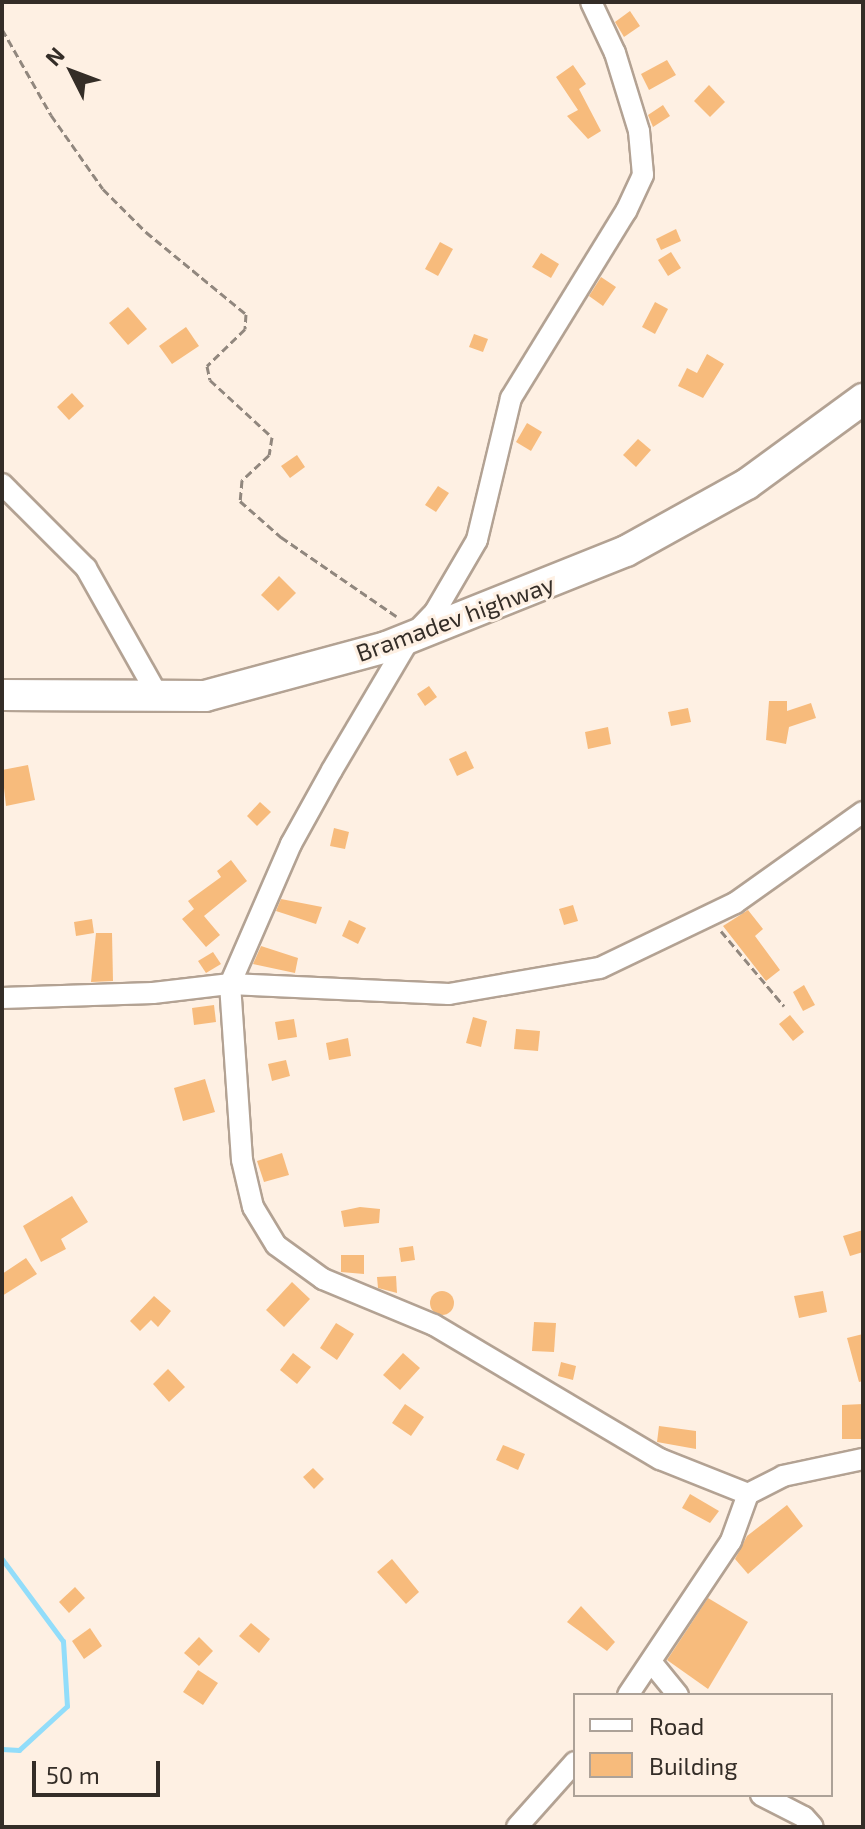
<!DOCTYPE html>
<style>
body{margin:0}
#map{position:relative;width:865px;height:1829px;overflow:hidden;background:#fef0e3;font-family:"Exo 2",sans-serif}
div>[style]{position:absolute}
[style*='--x']{left:calc(var(--x)*1px);top:calc(var(--y)*1px);width:calc(var(--w)*1px);rotate:calc(var(--a)*1deg)}
.stream>*{height:5px;margin:-2.5px;padding:0 2.5px;transform-origin:2.5px;border-radius:2.5px;background:#92ddfa}
.building>*{inset:0;background:#f7bb7c}
.round{border-radius:50%}
.path>*{height:3px;margin-top:-1.5px;transform-origin:0;background:repeating-linear-gradient(90deg,#91877e 0 8px,transparent 0 12px)}
.roads{filter:drop-shadow(2px 0 #b3a293) drop-shadow(-2px 0 #b3a293) drop-shadow(0 2px #b3a293) drop-shadow(0 -2px #b3a293)}
.street>*{height:20px;margin:-10px;padding:0 10px;transform-origin:10px;border-radius:10px;background:#fff}
.secondary>*{height:30px;margin:-15px;padding:0 15px;transform-origin:15px;border-radius:15px;background:#fff}
span{translate:-50% -50%;white-space:nowrap;text-align:center;line-height:1.15;-webkit-text-stroke:6px #fef0e3;paint-order:stroke}
.street-label{font-size:24px;color:#342d27}
.frame{position:absolute;inset:0;border:4px solid #342d27;pointer-events:none}
.legend{position:absolute;left:573px;top:1693px;width:260px;height:104px;box-sizing:border-box;background:#fef0e3;border:2px solid #ada298;margin:0;padding:10px 14px;list-style:none;font-size:24px;color:#342d27}
.legend li{display:flex;align-items:center;gap:16px;height:40px}
.legend b{width:40px;border:2px solid #ada298}
.north{position:absolute;left:32px;top:32px;width:80px;height:80px;-webkit-text-stroke:6px #fef0e3;paint-order:stroke;rotate:312deg;font-size:22px;font-weight:700;line-height:32px;text-align:center;color:#342d27}
.north::after{content:'';display:block;margin:auto;width:28px;height:36px;background:#342d27;clip-path:polygon(50% 0,100% 100%,50% 72%,0 100%)}
.scale{position:absolute;left:32px;top:1761px;width:128px;height:36px;box-sizing:border-box;border:4px solid #342d27;border-top:0;padding-left:10px;font-size:24px;line-height:28px;white-space:nowrap;color:#342d27;-webkit-text-stroke:6px #fef0e3;paint-order:stroke}
</style>
<div id="map">
<div class="stream">
<div style="--x:2;--y:1559;--w:102;--a:53.4"></div>
<div style="--x:63;--y:1641;--w:65;--a:86.5"></div>
<div style="--x:67;--y:1706;--w:65;--a:137.5"></div>
<div style="--x:19;--y:1750;--w:17;--a:-177"></div>
</div>
<div class="building">
<div style="clip-path:polygon(630px 11px,640px 26px,624px 37px,615px 22px)"></div>
<div style="clip-path:polygon(667px 60px,676px 75px,649px 90px,641px 74px)"></div>
<div style="clip-path:polygon(573px 65px,586px 84px,579px 89px,601px 131px,588px 139px,567px 116px,578px 110px,556px 77px)"></div>
<div style="clip-path:polygon(709px 85px,725px 102px,710px 117px,694px 101px)"></div>
<div style="clip-path:polygon(663px 105px,670px 116px,653px 127px,648px 115px)"></div>
<div style="clip-path:polygon(676px 229px,681px 241px,661px 250px,656px 239px)"></div>
<div style="clip-path:polygon(440px 242px,453px 249px,438px 276px,425px 269px)"></div>
<div style="clip-path:polygon(671px 252px,681px 268px,668px 276px,658px 260px)"></div>
<div style="clip-path:polygon(541px 253px,559px 264px,551px 278px,532px 267px)"></div>
<div style="clip-path:polygon(601px 277px,616px 287px,603px 306px,589px 296px)"></div>
<div style="clip-path:polygon(655px 302px,668px 309px,655px 334px,642px 327px)"></div>
<div style="clip-path:polygon(128px 307px,147px 329px,128px 345px,109px 323px)"></div>
<div style="clip-path:polygon(186px 327px,199px 346px,172px 364px,159px 346px)"></div>
<div style="clip-path:polygon(474px 334px,488px 339px,483px 352px,469px 347px)"></div>
<div style="clip-path:polygon(707px 354px,724px 364px,703px 398px,678px 386px,687px 368px,697px 373px)"></div>
<div style="clip-path:polygon(72px 393px,84px 406px,69px 420px,57px 407px)"></div>
<div style="clip-path:polygon(527px 423px,542px 432px,531px 451px,516px 442px)"></div>
<div style="clip-path:polygon(638px 439px,651px 450px,636px 467px,623px 455px)"></div>
<div style="clip-path:polygon(297px 455px,305px 467px,290px 478px,281px 466px)"></div>
<div style="clip-path:polygon(438px 486px,449px 493px,436px 512px,425px 505px)"></div>
<div style="clip-path:polygon(279px 576px,296px 593px,278px 611px,261px 595px)"></div>
<div style="clip-path:polygon(429px 686px,437px 697px,425px 706px,417px 694px)"></div>
<div style="clip-path:polygon(769px 701px,787px 701px,787px 711px,811px 703px,816px 718px,789px 727px,786px 744px,766px 740px)"></div>
<div style="clip-path:polygon(688px 708px,691px 722px,671px 726px,668px 712px)"></div>
<div style="clip-path:polygon(608px 727px,611px 744px,588px 749px,585px 732px)"></div>
<div style="clip-path:polygon(466px 751px,474px 768px,457px 776px,449px 759px)"></div>
<div style="clip-path:polygon(28px 765px,35px 800px,6px 806px,2px 770px)"></div>
<div style="clip-path:polygon(260px 802px,271px 812px,257px 826px,247px 816px)"></div>
<div style="clip-path:polygon(334px 828px,349px 832px,345px 849px,330px 846px)"></div>
<div style="clip-path:polygon(231px 860px,247px 881px,204px 916px,220px 935px,206px 947px,182px 919px,194px 909px,188px 901px,221px 877px,217px 871px)"></div>
<div style="clip-path:polygon(281px 899px,322px 907px,316px 924px,276px 911px)"></div>
<div style="clip-path:polygon(573px 905px,578px 921px,564px 925px,559px 909px)"></div>
<div style="clip-path:polygon(748px 910px,763px 929px,755px 936px,780px 970px,766px 981px,723px 926px)"></div>
<div style="clip-path:polygon(92px 919px,94px 933px,76px 936px,74px 922px)"></div>
<div style="clip-path:polygon(349px 920px,366px 928px,358px 944px,342px 936px)"></div>
<div style="clip-path:polygon(96px 933px,112px 933px,113px 981px,91px 982px)"></div>
<div style="clip-path:polygon(261px 946px,298px 958px,295px 973px,253px 964px)"></div>
<div style="clip-path:polygon(213px 952px,221px 964px,206px 973px,198px 961px)"></div>
<div style="clip-path:polygon(804px 985px,815px 1005px,803px 1011px,793px 992px)"></div>
<div style="clip-path:polygon(214px 1005px,216px 1022px,194px 1025px,192px 1008px)"></div>
<div style="clip-path:polygon(790px 1015px,804px 1032px,793px 1041px,779px 1024px)"></div>
<div style="clip-path:polygon(473px 1017px,487px 1021px,481px 1047px,466px 1043px)"></div>
<div style="clip-path:polygon(294px 1019px,297px 1037px,278px 1040px,275px 1022px)"></div>
<div style="clip-path:polygon(516px 1029px,540px 1031px,538px 1051px,514px 1049px)"></div>
<div style="clip-path:polygon(348px 1038px,351px 1056px,329px 1060px,326px 1043px)"></div>
<div style="clip-path:polygon(286px 1060px,290px 1076px,272px 1081px,268px 1064px)"></div>
<div style="clip-path:polygon(205px 1079px,215px 1112px,183px 1121px,174px 1088px)"></div>
<div style="clip-path:polygon(282px 1153px,289px 1175px,264px 1182px,257px 1161px)"></div>
<div style="clip-path:polygon(72px 1196px,88px 1222px,61px 1239px,66px 1249px,41px 1262px,23px 1226px)"></div>
<div style="clip-path:polygon(360px 1207px,380px 1209px,379px 1223px,344px 1227px,341px 1211px)"></div>
<div style="clip-path:polygon(863px 1230px,863px 1252px,850px 1256px,843px 1236px)"></div>
<div style="clip-path:polygon(413px 1246px,415px 1260px,401px 1262px,399px 1248px)"></div>
<div style="clip-path:polygon(341px 1255px,364px 1255px,364px 1274px,341px 1272px)"></div>
<div style="clip-path:polygon(26px 1258px,37px 1274px,2px 1296px,2px 1274px)"></div>
<div style="clip-path:polygon(396px 1276px,397px 1293px,378px 1288px,377px 1277px)"></div>
<div style="clip-path:polygon(292px 1282px,310px 1299px,284px 1327px,266px 1310px)"></div>
<div style="clip-path:polygon(823px 1291px,827px 1312px,799px 1318px,794px 1296px)"></div>
<div class="round" style="left:430px;top:1291px;width:24px;height:24px"></div>
<div style="clip-path:polygon(154px 1296px,171px 1311px,158px 1327px,151px 1320px,140px 1331px,130px 1321px)"></div>
<div style="clip-path:polygon(534px 1322px,556px 1323px,554px 1352px,532px 1351px)"></div>
<div style="clip-path:polygon(336px 1323px,354px 1334px,337px 1360px,320px 1348px)"></div>
<div style="clip-path:polygon(863px 1334px,863px 1381px,859px 1382px,847px 1338px)"></div>
<div style="clip-path:polygon(293px 1353px,311px 1367px,297px 1384px,280px 1370px)"></div>
<div style="clip-path:polygon(403px 1353px,420px 1368px,400px 1390px,383px 1375px)"></div>
<div style="clip-path:polygon(561px 1362px,576px 1366px,573px 1380px,558px 1376px)"></div>
<div style="clip-path:polygon(168px 1369px,185px 1387px,169px 1402px,153px 1384px)"></div>
<div style="clip-path:polygon(405px 1404px,424px 1417px,411px 1436px,392px 1423px)"></div>
<div style="clip-path:polygon(863px 1404px,863px 1439px,842px 1439px,842px 1405px)"></div>
<div style="clip-path:polygon(659px 1426px,696px 1431px,696px 1449px,657px 1442px)"></div>
<div style="clip-path:polygon(503px 1445px,525px 1454px,518px 1470px,496px 1460px)"></div>
<div style="clip-path:polygon(313px 1468px,324px 1479px,314px 1489px,303px 1477px)"></div>
<div style="clip-path:polygon(690px 1494px,719px 1511px,710px 1523px,682px 1508px)"></div>
<div style="clip-path:polygon(787px 1505px,803px 1526px,748px 1574px,735px 1559px,747px 1536px)"></div>
<div style="clip-path:polygon(392px 1559px,419px 1592px,406px 1604px,377px 1572px)"></div>
<div style="clip-path:polygon(75px 1587px,85px 1598px,69px 1613px,59px 1602px)"></div>
<div style="clip-path:polygon(708px 1598px,748px 1622px,708px 1689px,667px 1660px)"></div>
<div style="clip-path:polygon(581px 1606px,615px 1642px,607px 1651px,567px 1622px)"></div>
<div style="clip-path:polygon(251px 1623px,270px 1639px,259px 1653px,239px 1636px)"></div>
<div style="clip-path:polygon(90px 1628px,102px 1646px,84px 1659px,72px 1641px)"></div>
<div style="clip-path:polygon(199px 1637px,213px 1651px,199px 1666px,184px 1653px)"></div>
<div style="clip-path:polygon(198px 1670px,218px 1683px,203px 1705px,183px 1692px)"></div>
</div>
<div class="path">
<div style="--x:2;--y:29;--w:99;--a:60.3"></div>
<div style="--x:51;--y:115;--w:90;--a:54.9"></div>
<div style="--x:103;--y:189;--w:61;--a:45"></div>
<div style="--x:146;--y:232;--w:129;--a:39.4"></div>
<div style="--x:246;--y:314;--w:15;--a:94"></div>
<div style="--x:245;--y:329;--w:53;--a:135.8"></div>
<div style="--x:207;--y:366;--w:14;--a:78"></div>
<div style="--x:210;--y:380;--w:84;--a:42.6"></div>
<div style="--x:272;--y:437;--w:18;--a:99"></div>
<div style="--x:269;--y:455;--w:37;--a:137"></div>
<div style="--x:242;--y:480;--w:21;--a:95"></div>
<div style="--x:240;--y:501;--w:55;--a:41.3"></div>
<div style="--x:281;--y:537;--w:140;--a:34.5"></div>
<div style="--x:721;--y:931;--w:98;--a:50"></div>
</div>
<div class="roads">
<div class="street">
<div style="--x:591;--y:2;--w:56;--a:64.8"></div>
<div style="--x:615;--y:53;--w:82;--a:72.9"></div>
<div style="--x:639;--y:131;--w:44;--a:84.8"></div>
<div style="--x:643;--y:175;--w:40;--a:115"></div>
<div style="--x:626;--y:211;--w:220;--a:121.6"></div>
<div style="--x:511;--y:398;--w:146;--a:103.5"></div>
<div style="--x:477;--y:540;--w:83;--a:120.3"></div>
<div style="--x:435;--y:612;--w:36;--a:134"></div>
<div style="--x:410;--y:638;--w:153;--a:120.6"></div>
<div style="--x:332;--y:770;--w:85;--a:119"></div>
<div style="--x:291;--y:844;--w:153;--a:113.5"></div>
<div style="--x:230;--y:984;--w:176;--a:86.1"></div>
<div style="--x:242;--y:1160;--w:48;--a:76.8"></div>
<div style="--x:253;--y:1207;--w:44;--a:58.8"></div>
<div style="--x:276;--y:1245;--w:58;--a:35.9"></div>
<div style="--x:323;--y:1279;--w:120;--a:22.5"></div>
<div style="--x:434;--y:1325;--w:263;--a:30.7"></div>
<div style="--x:660;--y:1459;--w:95;--a:21.7"></div>
<div style="--x:748;--y:1494;--w:50;--a:109.9"></div>
<div style="--x:731;--y:1541;--w:185;--a:123.8"></div>
<div style="--x:2;--y:484;--w:119;--a:45"></div>
<div style="--x:86;--y:568;--w:147;--a:60.6"></div>
<div style="--x:2;--y:998;--w:151;--a:-1.9"></div>
<div style="--x:153;--y:993;--w:78;--a:-6.7"></div>
<div style="--x:230;--y:984;--w:219;--a:2.6"></div>
<div style="--x:449;--y:994;--w:153;--a:-9.8"></div>
<div style="--x:600;--y:968;--w:150;--a:-25.7"></div>
<div style="--x:735;--y:903;--w:157;--a:-35.4"></div>
<div style="--x:748;--y:1494;--w:39;--a:-27"></div>
<div style="--x:783;--y:1476;--w:82;--a:-12"></div>
<div style="--x:652;--y:1663;--w:41;--a:50.9"></div>
<div style="--x:761;--y:1795;--w:48;--a:27.1"></div>
<div style="--x:804;--y:1817;--w:13;--a:48"></div>
<div style="--x:517;--y:1827;--w:87;--a:-48.3"></div>
</div>
<div class="secondary">
<div style="--x:2;--y:695;--w:203;--a:0.3"></div>
<div style="--x:205;--y:696;--w:188;--a:-15.1"></div>
<div style="--x:386;--y:647;--w:258;--a:-21.8"></div>
<div style="--x:626;--y:551;--w:138;--a:-29"></div>
<div style="--x:747;--y:484;--w:144;--a:-36.2"></div>
</div>
</div>
<div class="street-label">
<span style="left:455px;top:618px;rotate:-20deg">Bramadev highway</span>
</div>
<div class="frame"></div>
<ul class="legend">
<li><b style="height:10px;background:#fff"></b>Road</li>
<li><b style="height:22px;background:#f7bb7c"></b>Building</li>
</ul>
<div class="north">N</div>
<div class="scale">50 m</div>
</div>
